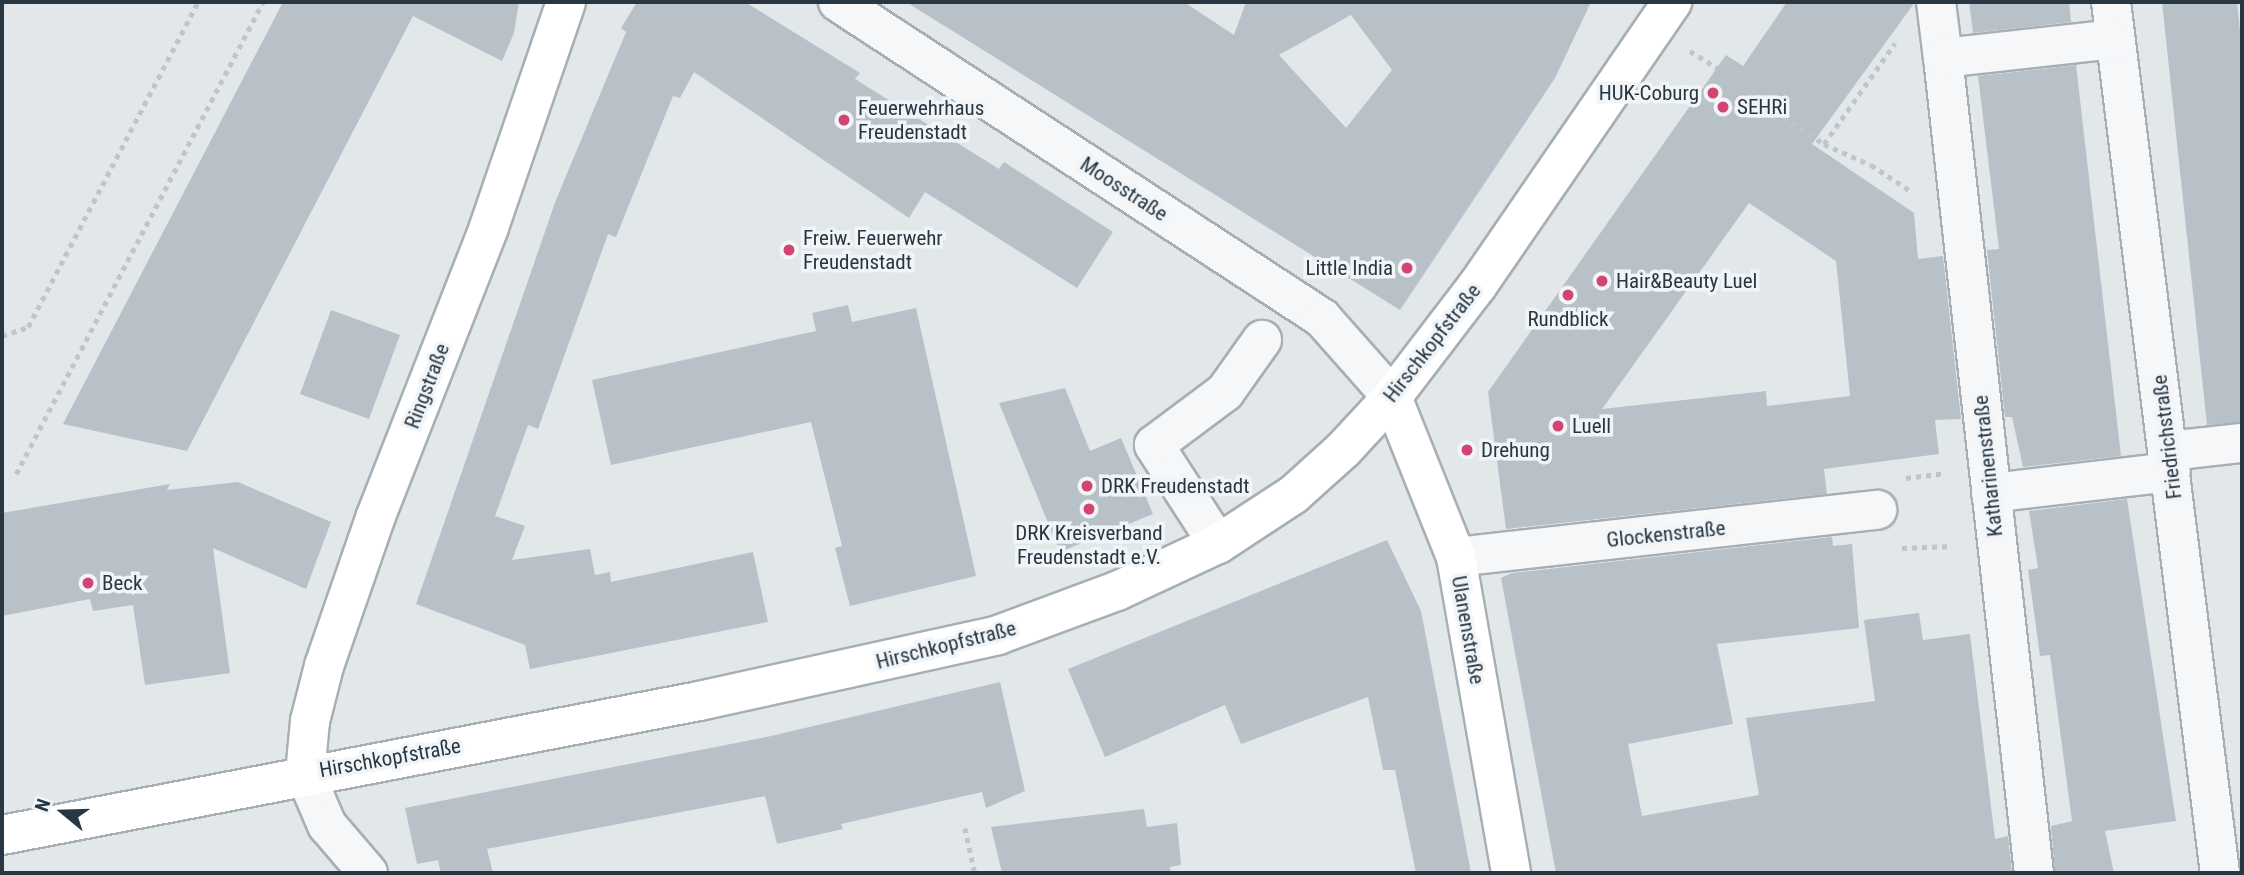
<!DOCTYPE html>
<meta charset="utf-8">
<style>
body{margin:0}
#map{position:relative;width:2244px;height:875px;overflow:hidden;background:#e2e7ea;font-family:"Roboto Condensed",sans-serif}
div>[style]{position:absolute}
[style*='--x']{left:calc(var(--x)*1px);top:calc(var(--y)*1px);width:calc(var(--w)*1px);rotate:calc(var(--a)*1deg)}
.building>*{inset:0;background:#b9c1c8}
.path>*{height:4.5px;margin-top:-2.25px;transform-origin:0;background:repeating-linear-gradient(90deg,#c0c5ca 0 5px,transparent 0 10px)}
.roads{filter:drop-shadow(2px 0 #a7afb5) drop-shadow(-2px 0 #a7afb5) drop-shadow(0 2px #a7afb5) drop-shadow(0 -2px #a7afb5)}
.minor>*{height:38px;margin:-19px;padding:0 19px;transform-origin:19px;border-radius:19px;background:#f5f7f9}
.major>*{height:38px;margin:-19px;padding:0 19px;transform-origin:19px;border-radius:19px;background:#fff}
.dots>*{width:19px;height:19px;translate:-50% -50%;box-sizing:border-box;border:4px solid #f1f5f8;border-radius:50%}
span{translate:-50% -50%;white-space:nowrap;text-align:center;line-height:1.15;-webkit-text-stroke:7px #f1f5f8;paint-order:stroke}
.poi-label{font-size:21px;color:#293743}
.right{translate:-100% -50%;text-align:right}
.left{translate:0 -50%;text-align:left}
.street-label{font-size:21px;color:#293743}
.frame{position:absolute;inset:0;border:4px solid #293743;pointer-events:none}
.north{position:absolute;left:28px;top:777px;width:70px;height:70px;-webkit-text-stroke:5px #f1f5f8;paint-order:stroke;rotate:289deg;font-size:19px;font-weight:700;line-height:28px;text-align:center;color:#293743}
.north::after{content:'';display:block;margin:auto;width:24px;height:32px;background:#293743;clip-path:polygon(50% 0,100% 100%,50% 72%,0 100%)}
</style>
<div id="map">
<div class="building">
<div style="clip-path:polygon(283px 2px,519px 2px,514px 33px,502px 61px,413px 16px,187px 451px,63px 424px)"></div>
<div style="clip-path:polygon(637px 2px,745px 2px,860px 73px,855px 79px,999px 169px,1004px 162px,1113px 232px,1077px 288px,925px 192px,909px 218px,694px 72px,680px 98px,673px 96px,616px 237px,608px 234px,538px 429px,528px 425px,495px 516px,525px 526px,512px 560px,590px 549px,595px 575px,610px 572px,611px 582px,753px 552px,768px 622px,530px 669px,525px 645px,416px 604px,556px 200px,626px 32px,621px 28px)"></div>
<div style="clip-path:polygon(evenodd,906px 2px,1184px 2px,1234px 35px,1246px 2px,1591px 2px,1555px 78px,1400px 310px,906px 2px,1351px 15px,1392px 70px,1346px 128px,1279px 55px,1351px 15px)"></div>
<div style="clip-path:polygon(evenodd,1787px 2px,1915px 2px,1812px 144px,1914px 213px,1918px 259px,1943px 256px,1961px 419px,1935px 420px,1939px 454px,1824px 469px,1827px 494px,1506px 529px,1488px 392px,1726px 55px,1743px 66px,1787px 2px,1749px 203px,1836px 261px,1850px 396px,1767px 406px,1766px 391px,1602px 409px,1749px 203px)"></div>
<div style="clip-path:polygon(1969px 2px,2069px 2px,2071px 22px,1973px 33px)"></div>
<div style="clip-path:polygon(2162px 2px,2237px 2px,2242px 50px,2242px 422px,2207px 425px)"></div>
<div style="clip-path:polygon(2076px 65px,2121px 456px,2023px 467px,2012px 417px,2005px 417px,1987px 250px,1999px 249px,1978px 76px)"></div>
<div style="clip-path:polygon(848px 305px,852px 322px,916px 308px,976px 576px,850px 606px,835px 548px,842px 546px,811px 422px,611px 465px,592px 380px,816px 331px,812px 313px)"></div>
<div style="clip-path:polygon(331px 310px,400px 335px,369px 419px,300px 394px)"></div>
<div style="clip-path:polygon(1065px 388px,1090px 451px,1121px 438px,1153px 514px,1060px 552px,999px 403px)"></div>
<div style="clip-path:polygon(238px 482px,331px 522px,306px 589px,213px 548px,230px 673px,145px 685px,133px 605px,93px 611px,90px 599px,2px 616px,2px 513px,170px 484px,167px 490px)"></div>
<div style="clip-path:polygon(2127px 499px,2176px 821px,2105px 831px,2114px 873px,2055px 873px,2051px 826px,2072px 821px,2050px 655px,2040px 656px,2034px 612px,2028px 570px,2038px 568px,2029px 511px)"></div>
<div style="clip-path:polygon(1832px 537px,1833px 546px,1852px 544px,1859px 628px,1717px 644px,1733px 724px,1628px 744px,1642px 816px,1759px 795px,1746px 718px,1875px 701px,1864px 620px,1919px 613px,1923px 640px,1970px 634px,1995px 839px,2008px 836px,2012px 873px,1556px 873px,1501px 578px,1512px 573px)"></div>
<div style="clip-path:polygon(1387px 540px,1421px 611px,1471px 873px,1416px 873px,1395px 770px,1383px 770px,1368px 697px,1241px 744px,1225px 705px,1105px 757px,1068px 669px)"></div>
<div style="clip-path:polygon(1000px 682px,1025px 791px,986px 808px,982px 792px,841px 824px,843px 829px,777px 844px,765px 796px,487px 849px,493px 873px,441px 873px,438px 860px,417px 864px,405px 808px,771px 736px)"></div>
<div style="clip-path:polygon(1144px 809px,1147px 827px,1177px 823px,1181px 865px,1170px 867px,1171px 873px,1002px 873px,991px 827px)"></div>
</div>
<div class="path">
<div style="--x:1690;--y:51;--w:32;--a:32"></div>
<div style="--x:1775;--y:112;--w:59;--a:33.1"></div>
<div style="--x:1824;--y:144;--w:123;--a:-54.9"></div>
<div style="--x:1824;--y:144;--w:51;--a:24.1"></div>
<div style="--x:1871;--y:165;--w:49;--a:33.4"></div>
<div style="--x:2;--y:336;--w:28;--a:-19"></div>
<div style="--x:28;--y:327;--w:367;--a:-62.4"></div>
<div style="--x:16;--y:474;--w:533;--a:-62.38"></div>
<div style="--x:1906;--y:478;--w:40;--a:-7.1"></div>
<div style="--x:1902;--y:548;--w:50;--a:-2.3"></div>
<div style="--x:965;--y:828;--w:46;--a:77.5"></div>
</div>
<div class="roads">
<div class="minor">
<div style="--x:838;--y:2;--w:578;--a:33.14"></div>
<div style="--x:1322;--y:318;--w:106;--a:48.5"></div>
<div style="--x:1936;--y:2;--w:56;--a:82.9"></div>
<div style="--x:2111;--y:2;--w:878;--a:82.87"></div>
<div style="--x:2169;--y:451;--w:73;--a:-6.3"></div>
<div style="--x:1991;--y:493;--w:181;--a:-6.7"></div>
<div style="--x:1218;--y:544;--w:118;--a:-122.9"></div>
<div style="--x:1154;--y:445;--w:89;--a:-36.7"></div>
<div style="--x:1225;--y:392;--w:64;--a:-54.6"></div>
<div style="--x:1456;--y:557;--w:424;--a:-6.4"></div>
<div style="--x:305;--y:774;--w:56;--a:66.7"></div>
<div style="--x:327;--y:825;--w:63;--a:49.5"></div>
<div style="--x:2034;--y:873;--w:820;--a:-96.37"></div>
<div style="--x:1943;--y:58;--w:173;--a:-6.3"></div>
</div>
<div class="major">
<div style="--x:1392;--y:397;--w:172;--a:68.2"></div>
<div style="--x:1456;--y:557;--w:321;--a:80.1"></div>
<div style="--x:305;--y:774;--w:53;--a:-84.6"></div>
<div style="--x:310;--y:721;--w:57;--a:-75.7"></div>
<div style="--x:324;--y:666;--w:159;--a:-70.9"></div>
<div style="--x:376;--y:516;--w:310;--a:-68.6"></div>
<div style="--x:489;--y:227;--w:238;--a:-71.1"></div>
<div style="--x:2;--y:835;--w:710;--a:-10.88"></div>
<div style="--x:699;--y:701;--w:306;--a:-12.4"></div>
<div style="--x:998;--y:635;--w:127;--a:-20.3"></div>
<div style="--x:1117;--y:591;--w:111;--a:-25"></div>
<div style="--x:1218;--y:544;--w:90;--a:-33.2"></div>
<div style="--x:1293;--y:495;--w:67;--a:-42"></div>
<div style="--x:1343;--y:450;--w:72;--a:-47.2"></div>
<div style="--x:1392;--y:397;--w:140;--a:-52.6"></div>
<div style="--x:1477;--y:286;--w:345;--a:-55.5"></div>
</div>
</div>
<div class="dots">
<div style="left:1713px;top:93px;background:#d24472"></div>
<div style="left:1723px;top:107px;background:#d24472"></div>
<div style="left:844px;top:120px;background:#d24472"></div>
<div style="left:789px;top:250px;background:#d24472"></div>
<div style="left:1407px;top:268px;background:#d24472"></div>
<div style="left:1602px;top:281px;background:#d24472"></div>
<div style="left:1568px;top:295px;background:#d24472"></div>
<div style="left:1558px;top:426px;background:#d24472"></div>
<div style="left:1467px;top:450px;background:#d24472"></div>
<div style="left:1087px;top:486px;background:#d24472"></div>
<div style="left:1089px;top:509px;background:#d24472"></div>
<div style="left:88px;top:583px;background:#d24472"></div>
</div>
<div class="poi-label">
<span class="right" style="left:1699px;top:93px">HUK-Coburg</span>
<span class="left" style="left:1737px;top:107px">SEHRi</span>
<span class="left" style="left:858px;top:120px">Feuerwehrhaus<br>Freudenstadt</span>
<span class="left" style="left:803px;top:250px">Freiw. Feuerwehr<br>Freudenstadt</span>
<span class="right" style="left:1393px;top:268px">Little India</span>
<span class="left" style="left:1616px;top:281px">Hair&amp;Beauty Luel</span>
<span style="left:1568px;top:319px">Rundblick</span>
<span class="left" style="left:1572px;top:426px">Luell</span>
<span class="left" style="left:1481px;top:450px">Drehung</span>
<span class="left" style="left:1101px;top:486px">DRK Freudenstadt</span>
<span style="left:1089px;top:545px">DRK Kreisverband<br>Freudenstadt e.V.</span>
<span class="left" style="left:102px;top:583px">Beck</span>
</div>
<div class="street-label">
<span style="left:1124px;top:189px;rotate:33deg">Moosstraße</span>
<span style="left:1432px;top:343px;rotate:-52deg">Hirschkopfstraße</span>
<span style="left:427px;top:386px;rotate:-69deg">Ringstraße</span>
<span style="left:2167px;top:437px;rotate:-97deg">Friedrichstraße</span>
<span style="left:1988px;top:466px;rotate:-96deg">Katharinenstraße</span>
<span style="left:1666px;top:534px;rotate:-6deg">Glockenstraße</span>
<span style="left:1468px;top:630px;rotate:80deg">Ulanenstraße</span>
<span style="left:946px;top:645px;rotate:-14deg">Hirschkopfstraße</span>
<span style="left:390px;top:758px;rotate:-10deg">Hirschkopfstraße</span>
</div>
<div class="frame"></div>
<div class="north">N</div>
</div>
